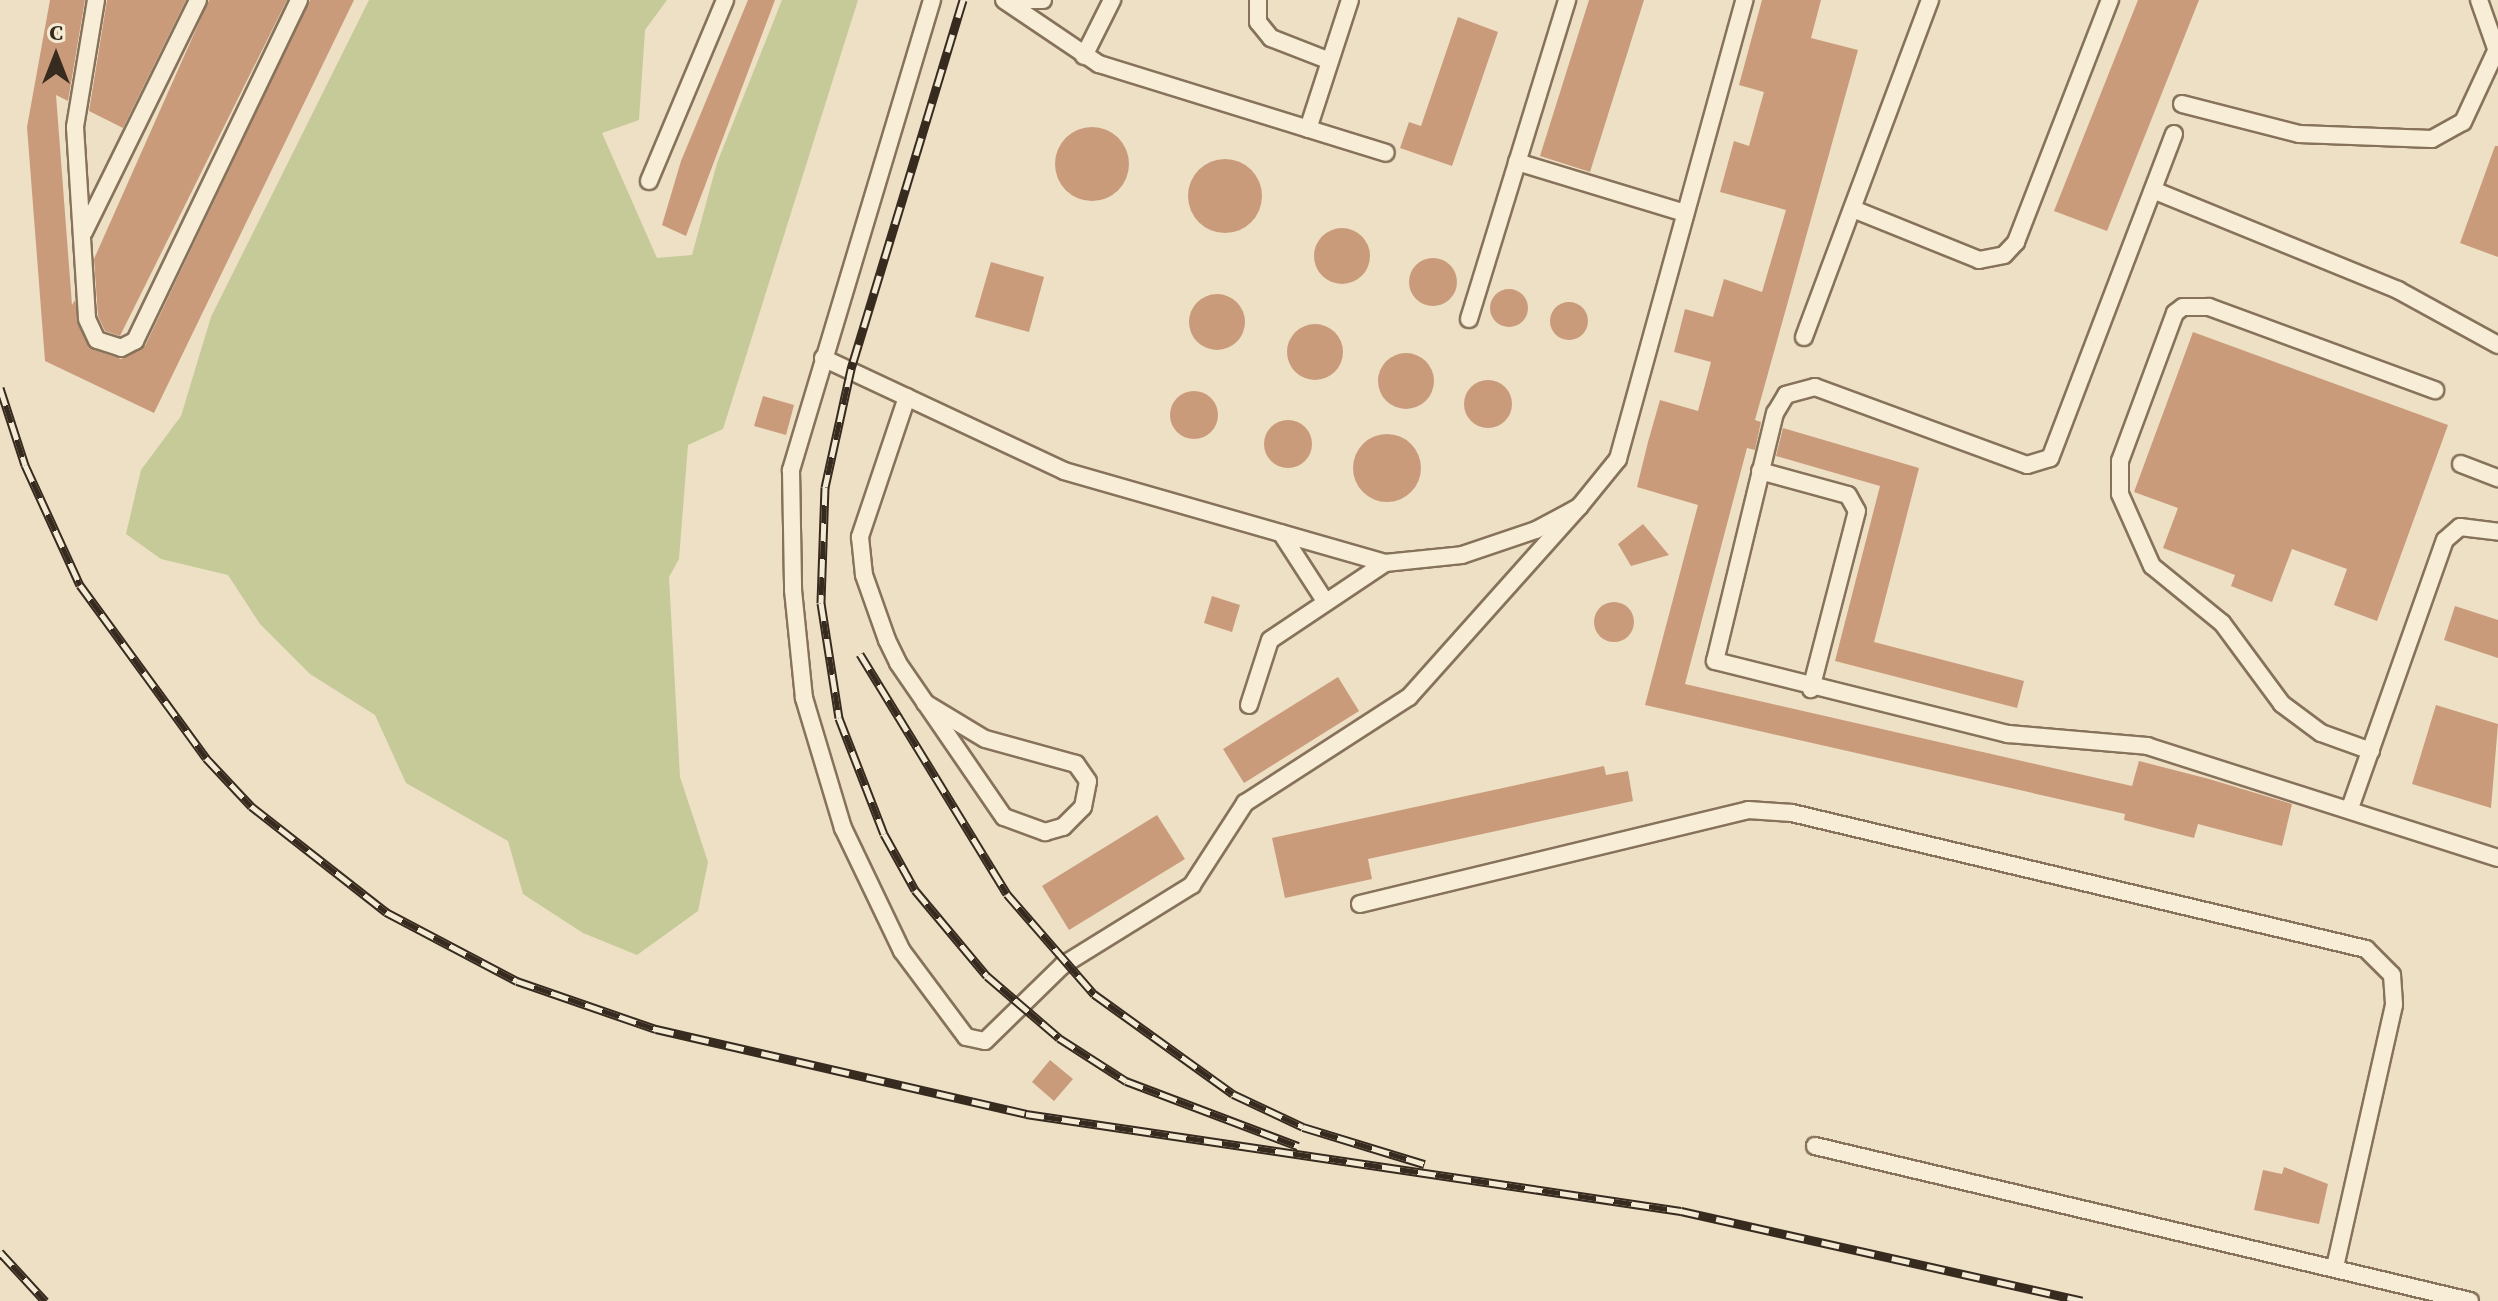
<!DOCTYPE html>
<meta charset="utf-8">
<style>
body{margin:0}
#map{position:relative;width:2498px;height:1301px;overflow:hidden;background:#ede0c4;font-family:"Source Serif 4",serif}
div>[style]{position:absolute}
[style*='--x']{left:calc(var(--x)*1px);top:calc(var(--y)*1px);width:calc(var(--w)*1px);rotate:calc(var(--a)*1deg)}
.green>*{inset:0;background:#c5ca98}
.building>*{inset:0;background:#ca9b7b}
.round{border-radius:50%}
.roads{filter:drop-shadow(2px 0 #87725b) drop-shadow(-2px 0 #87725b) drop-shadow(0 2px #87725b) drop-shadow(0 -2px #87725b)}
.lane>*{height:16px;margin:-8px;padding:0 8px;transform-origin:8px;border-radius:8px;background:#f8eed7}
.rail>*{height:9px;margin-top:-4.5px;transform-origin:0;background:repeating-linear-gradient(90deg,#f4ebd4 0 18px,#372a1f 0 36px);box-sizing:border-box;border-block:2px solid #372a1f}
span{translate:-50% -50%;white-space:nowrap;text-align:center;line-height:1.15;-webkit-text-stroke:8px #f4ebd4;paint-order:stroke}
.north{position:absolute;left:16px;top:16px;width:80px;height:80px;-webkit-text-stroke:6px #f4ebd4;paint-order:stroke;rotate:0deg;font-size:22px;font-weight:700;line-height:32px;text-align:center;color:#372a1f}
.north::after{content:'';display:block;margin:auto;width:28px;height:36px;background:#372a1f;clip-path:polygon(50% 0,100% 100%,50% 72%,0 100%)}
</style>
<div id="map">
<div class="green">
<div style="clip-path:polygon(369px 0,667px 0,645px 30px,639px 120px,602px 133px,657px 258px,692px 255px,717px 163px,782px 0,858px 0,723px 429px,688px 445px,679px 559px,669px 577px,680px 777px,708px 862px,698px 911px,637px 955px,583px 933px,523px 894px,508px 841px,406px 783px,375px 715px,310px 674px,260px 624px,228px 575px,161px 559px,126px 534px,141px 470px,181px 416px,211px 317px)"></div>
</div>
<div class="building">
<div style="clip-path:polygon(50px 0,85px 0,68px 101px,56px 95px,72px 305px,75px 300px,89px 348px,121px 359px,145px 346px,310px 0,354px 0,154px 413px,45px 361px,27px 127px)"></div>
<div style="clip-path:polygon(107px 0,186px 0,123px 128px,89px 111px)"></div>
<div style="clip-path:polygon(209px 0,287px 0,120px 336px,105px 331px,98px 316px,94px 259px)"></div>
<div style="clip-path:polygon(748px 0,775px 0,686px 236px,662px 225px,681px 161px)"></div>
<div style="clip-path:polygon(1589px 0,1644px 0,1590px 172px,1540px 156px)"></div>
<div style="clip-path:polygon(1762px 0,1821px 0,1811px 38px,1858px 50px,1755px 420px,1761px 422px,1755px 450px,1747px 448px,1685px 684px,2132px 786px,2139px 761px,2209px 779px,2292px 804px,2282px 846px,2198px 824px,2194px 838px,2124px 820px,2125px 814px,1645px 705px,1698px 505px,1637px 487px,1648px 442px,1660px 400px,1698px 411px,1711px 362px,1674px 352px,1685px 309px,1713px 317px,1724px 279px,1762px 292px,1786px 210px,1720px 192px,1734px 141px,1749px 146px,1764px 92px,1739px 85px)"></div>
<div style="clip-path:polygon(2138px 0,2199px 0,2107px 231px,2054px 211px)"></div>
<div style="clip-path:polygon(1458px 17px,1498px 32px,1452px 166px,1400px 148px,1409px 122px,1421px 126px)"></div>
<div class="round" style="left:1055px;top:127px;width:74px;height:74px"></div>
<div style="clip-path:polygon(2495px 146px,2498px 146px,2498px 257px,2460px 243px)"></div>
<div class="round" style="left:1188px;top:159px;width:74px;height:74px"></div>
<div class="round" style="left:1314px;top:228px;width:56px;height:56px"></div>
<div class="round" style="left:1409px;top:258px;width:48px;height:48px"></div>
<div style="clip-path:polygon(991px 262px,1044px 277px,1029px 332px,975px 317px)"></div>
<div class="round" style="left:1490px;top:289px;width:38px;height:38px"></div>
<div class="round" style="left:1189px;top:294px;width:56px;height:56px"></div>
<div class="round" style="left:1550px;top:302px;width:38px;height:38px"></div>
<div class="round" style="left:1287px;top:324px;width:56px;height:56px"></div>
<div style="clip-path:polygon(2193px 332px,2448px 425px,2377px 621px,2334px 605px,2347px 569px,2292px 549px,2272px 602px,2231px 586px,2235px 575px,2163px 548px,2178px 508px,2134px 492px)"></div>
<div class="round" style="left:1378px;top:353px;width:56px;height:56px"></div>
<div class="round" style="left:1464px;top:380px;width:48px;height:48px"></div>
<div class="round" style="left:1170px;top:391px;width:48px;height:48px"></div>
<div style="clip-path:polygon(763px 396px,794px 405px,786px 435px,754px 426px)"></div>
<div class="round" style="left:1264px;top:420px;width:48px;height:48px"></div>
<div style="clip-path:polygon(1783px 428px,1919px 468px,1874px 642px,2024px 681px,2017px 708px,1835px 661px,1880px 486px,1776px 456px)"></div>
<div class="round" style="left:1353px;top:434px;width:68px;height:68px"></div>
<div style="clip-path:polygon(1643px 524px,1669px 555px,1631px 566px,1618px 544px)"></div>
<div style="clip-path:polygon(1212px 596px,1240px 605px,1232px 632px,1204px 623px)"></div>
<div class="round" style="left:1594px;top:602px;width:40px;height:40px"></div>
<div style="clip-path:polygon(2455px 606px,2498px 620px,2498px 658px,2444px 640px)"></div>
<div style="clip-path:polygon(1338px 677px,1359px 711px,1244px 783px,1223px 749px)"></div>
<div style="clip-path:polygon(2436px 705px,2498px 724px,2491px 808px,2412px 784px)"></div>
<div style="clip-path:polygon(1604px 766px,1606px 775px,1628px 771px,1633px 801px,1368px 859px,1372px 879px,1285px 898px,1272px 838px)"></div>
<div style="clip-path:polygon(1157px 815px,1185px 859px,1069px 930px,1042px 886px)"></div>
<div style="clip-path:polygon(1050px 1060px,1073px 1079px,1054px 1101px,1032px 1082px)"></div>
<div style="clip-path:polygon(2284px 1167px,2328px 1184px,2319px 1224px,2254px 1210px,2263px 1170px,2282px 1174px)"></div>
</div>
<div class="roads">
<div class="lane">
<div style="--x:96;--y:0;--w:129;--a:99.4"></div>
<div style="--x:75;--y:127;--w:192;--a:86.4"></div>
<div style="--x:87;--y:319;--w:23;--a:65"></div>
<div style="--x:97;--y:340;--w:25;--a:18"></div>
<div style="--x:121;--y:348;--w:16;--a:-27"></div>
<div style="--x:135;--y:341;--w:378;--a:-64.3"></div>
<div style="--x:932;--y:0;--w:491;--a:106.7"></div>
<div style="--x:791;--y:470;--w:120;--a:89"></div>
<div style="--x:793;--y:590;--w:109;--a:84.2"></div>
<div style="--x:804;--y:698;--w:136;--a:73.3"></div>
<div style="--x:843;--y:828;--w:136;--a:64.4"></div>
<div style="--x:902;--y:951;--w:107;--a:53.3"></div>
<div style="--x:966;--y:1037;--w:19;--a:12"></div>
<div style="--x:985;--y:1041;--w:109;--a:-44.3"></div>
<div style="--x:1063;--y:965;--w:152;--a:-31.8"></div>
<div style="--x:1192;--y:885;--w:98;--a:-57.1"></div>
<div style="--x:1245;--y:803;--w:195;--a:-32.9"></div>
<div style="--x:1409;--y:697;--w:255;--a:-48.2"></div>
<div style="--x:1004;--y:0;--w:115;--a:34"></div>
<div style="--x:1099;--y:64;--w:300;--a:17.2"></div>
<div style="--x:1011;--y:0;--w:32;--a:0"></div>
<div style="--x:1258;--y:0;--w:22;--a:90"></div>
<div style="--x:1258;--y:22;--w:21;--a:51"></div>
<div style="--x:1271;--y:38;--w:63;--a:21.3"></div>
<div style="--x:2479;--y:0;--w:57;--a:70.6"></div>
<div style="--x:1084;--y:56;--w:63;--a:-63.4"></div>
<div style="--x:2182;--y:104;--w:121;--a:14.4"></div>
<div style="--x:2299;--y:134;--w:133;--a:2.2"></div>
<div style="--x:2432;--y:139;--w:35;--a:-29"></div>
<div style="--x:2463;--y:122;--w:76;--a:-65.1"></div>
<div style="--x:1308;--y:129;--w:136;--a:-72"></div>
<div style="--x:2174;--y:134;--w:347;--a:110.9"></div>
<div style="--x:2050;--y:458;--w:24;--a:163"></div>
<div style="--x:2027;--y:465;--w:226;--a:-159.8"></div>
<div style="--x:1815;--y:387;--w:30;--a:165"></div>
<div style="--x:1786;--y:395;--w:21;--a:121"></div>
<div style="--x:1775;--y:413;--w:255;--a:103.6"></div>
<div style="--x:1715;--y:661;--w:302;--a:14"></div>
<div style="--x:2008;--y:734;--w:140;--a:4.9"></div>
<div style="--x:2147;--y:746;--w:368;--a:17.7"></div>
<div style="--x:1517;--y:162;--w:176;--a:16.9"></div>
<div style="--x:649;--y:181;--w:196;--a:-67.2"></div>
<div style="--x:2153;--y:190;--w:265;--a:22.2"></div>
<div style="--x:2398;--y:290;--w:114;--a:28.8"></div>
<div style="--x:1853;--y:209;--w:136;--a:22"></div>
<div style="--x:1979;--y:260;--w:25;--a:-11"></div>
<div style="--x:2004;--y:255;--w:18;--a:-47"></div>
<div style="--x:2016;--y:242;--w:260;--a:-68.8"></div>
<div style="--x:84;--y:232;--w:258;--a:-63.8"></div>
<div style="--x:1469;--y:319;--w:334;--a:-72.9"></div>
<div style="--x:1804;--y:337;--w:360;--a:-69.5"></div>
<div style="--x:823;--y:358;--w:266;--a:25.1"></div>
<div style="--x:1064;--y:471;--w:334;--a:16"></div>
<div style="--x:1385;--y:563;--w:77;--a:-5.9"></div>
<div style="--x:1462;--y:555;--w:78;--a:-18.7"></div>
<div style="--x:1536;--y:530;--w:49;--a:-28.1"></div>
<div style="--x:1579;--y:507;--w:62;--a:-50.9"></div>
<div style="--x:1618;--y:459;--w:476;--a:-74.6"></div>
<div style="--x:907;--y:397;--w:148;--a:108.6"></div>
<div style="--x:860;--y:537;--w:38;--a:84"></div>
<div style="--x:864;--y:575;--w:69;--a:70.5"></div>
<div style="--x:887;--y:640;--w:25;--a:64"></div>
<div style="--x:898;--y:663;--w:187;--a:55.5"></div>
<div style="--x:1004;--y:817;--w:44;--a:20.1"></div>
<div style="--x:1045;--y:832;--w:19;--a:-16"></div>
<div style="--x:1063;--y:827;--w:28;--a:-45"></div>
<div style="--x:1083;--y:807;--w:26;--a:-79"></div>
<div style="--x:1088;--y:781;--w:21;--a:-125"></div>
<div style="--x:1076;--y:764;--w:94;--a:-164.6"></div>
<div style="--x:985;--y:739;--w:70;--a:-149"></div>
<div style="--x:2461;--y:464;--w:40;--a:21"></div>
<div style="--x:1760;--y:471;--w:91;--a:15.3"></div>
<div style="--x:1848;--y:495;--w:18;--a:61"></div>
<div style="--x:1857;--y:511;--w:184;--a:104.5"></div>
<div style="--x:1281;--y:533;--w:81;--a:57.1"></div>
<div style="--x:1249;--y:705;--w:68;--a:-72.1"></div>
<div style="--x:1270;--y:640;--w:138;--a:-33.8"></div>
<div style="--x:2371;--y:751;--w:53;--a:-160.2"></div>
<div style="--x:2321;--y:733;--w:49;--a:-143.4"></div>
<div style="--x:2282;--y:704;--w:101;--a:-126.5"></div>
<div style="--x:2222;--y:623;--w:90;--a:-140.8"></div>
<div style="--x:2152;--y:566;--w:79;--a:-114"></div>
<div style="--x:2120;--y:494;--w:33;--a:-90"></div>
<div style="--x:2120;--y:461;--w:158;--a:-69.6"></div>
<div style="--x:2175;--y:313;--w:10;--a:-37"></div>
<div style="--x:2183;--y:307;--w:26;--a:0"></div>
<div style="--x:2209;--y:307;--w:241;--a:20.2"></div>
<div style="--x:2350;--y:808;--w:284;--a:-70.5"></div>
<div style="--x:2445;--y:540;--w:20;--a:-41"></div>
<div style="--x:2460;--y:527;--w:38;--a:7"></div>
<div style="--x:1360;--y:904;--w:399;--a:-13.6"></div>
<div style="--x:1748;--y:810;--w:44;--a:3.9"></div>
<div style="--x:1792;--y:813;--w:590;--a:13.33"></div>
<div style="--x:2366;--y:949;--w:37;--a:45"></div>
<div style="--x:2392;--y:975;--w:30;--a:86"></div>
<div style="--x:2394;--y:1005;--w:269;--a:102.7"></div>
<div style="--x:1815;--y:1146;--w:673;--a:13.31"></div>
</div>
</div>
<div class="rail">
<div style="--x:963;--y:0;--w:386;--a:106.9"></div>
<div style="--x:851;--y:369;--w:121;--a:102.4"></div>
<div style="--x:825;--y:487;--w:116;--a:92"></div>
<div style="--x:821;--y:603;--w:116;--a:81.1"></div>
<div style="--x:839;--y:718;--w:124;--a:68.8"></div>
<div style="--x:884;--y:834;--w:64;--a:61"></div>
<div style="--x:915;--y:890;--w:112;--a:50.1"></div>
<div style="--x:987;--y:976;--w:95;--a:40.7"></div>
<div style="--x:1059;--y:1038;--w:80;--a:32.7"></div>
<div style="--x:1126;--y:1081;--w:184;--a:20.7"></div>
<div style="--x:0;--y:388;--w:81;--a:72"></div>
<div style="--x:25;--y:465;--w:132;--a:65.4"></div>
<div style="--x:80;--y:585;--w:214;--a:53.9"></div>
<div style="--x:206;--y:758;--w:66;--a:46.8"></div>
<div style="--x:251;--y:806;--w:172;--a:38.1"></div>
<div style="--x:386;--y:912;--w:148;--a:27.8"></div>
<div style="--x:517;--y:981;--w:147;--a:19.1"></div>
<div style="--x:656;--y:1029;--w:380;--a:12.9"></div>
<div style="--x:1026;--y:1114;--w:662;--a:8.42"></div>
<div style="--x:1681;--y:1211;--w:411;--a:12.6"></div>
<div style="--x:860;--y:654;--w:281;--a:58.5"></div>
<div style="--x:1007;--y:894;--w:133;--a:49"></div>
<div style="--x:1094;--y:994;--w:171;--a:35.7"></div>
<div style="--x:1233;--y:1094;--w:77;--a:25.2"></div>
<div style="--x:1303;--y:1127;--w:127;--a:17"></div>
<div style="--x:0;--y:1252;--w:67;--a:47.4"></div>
</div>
<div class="north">С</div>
</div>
